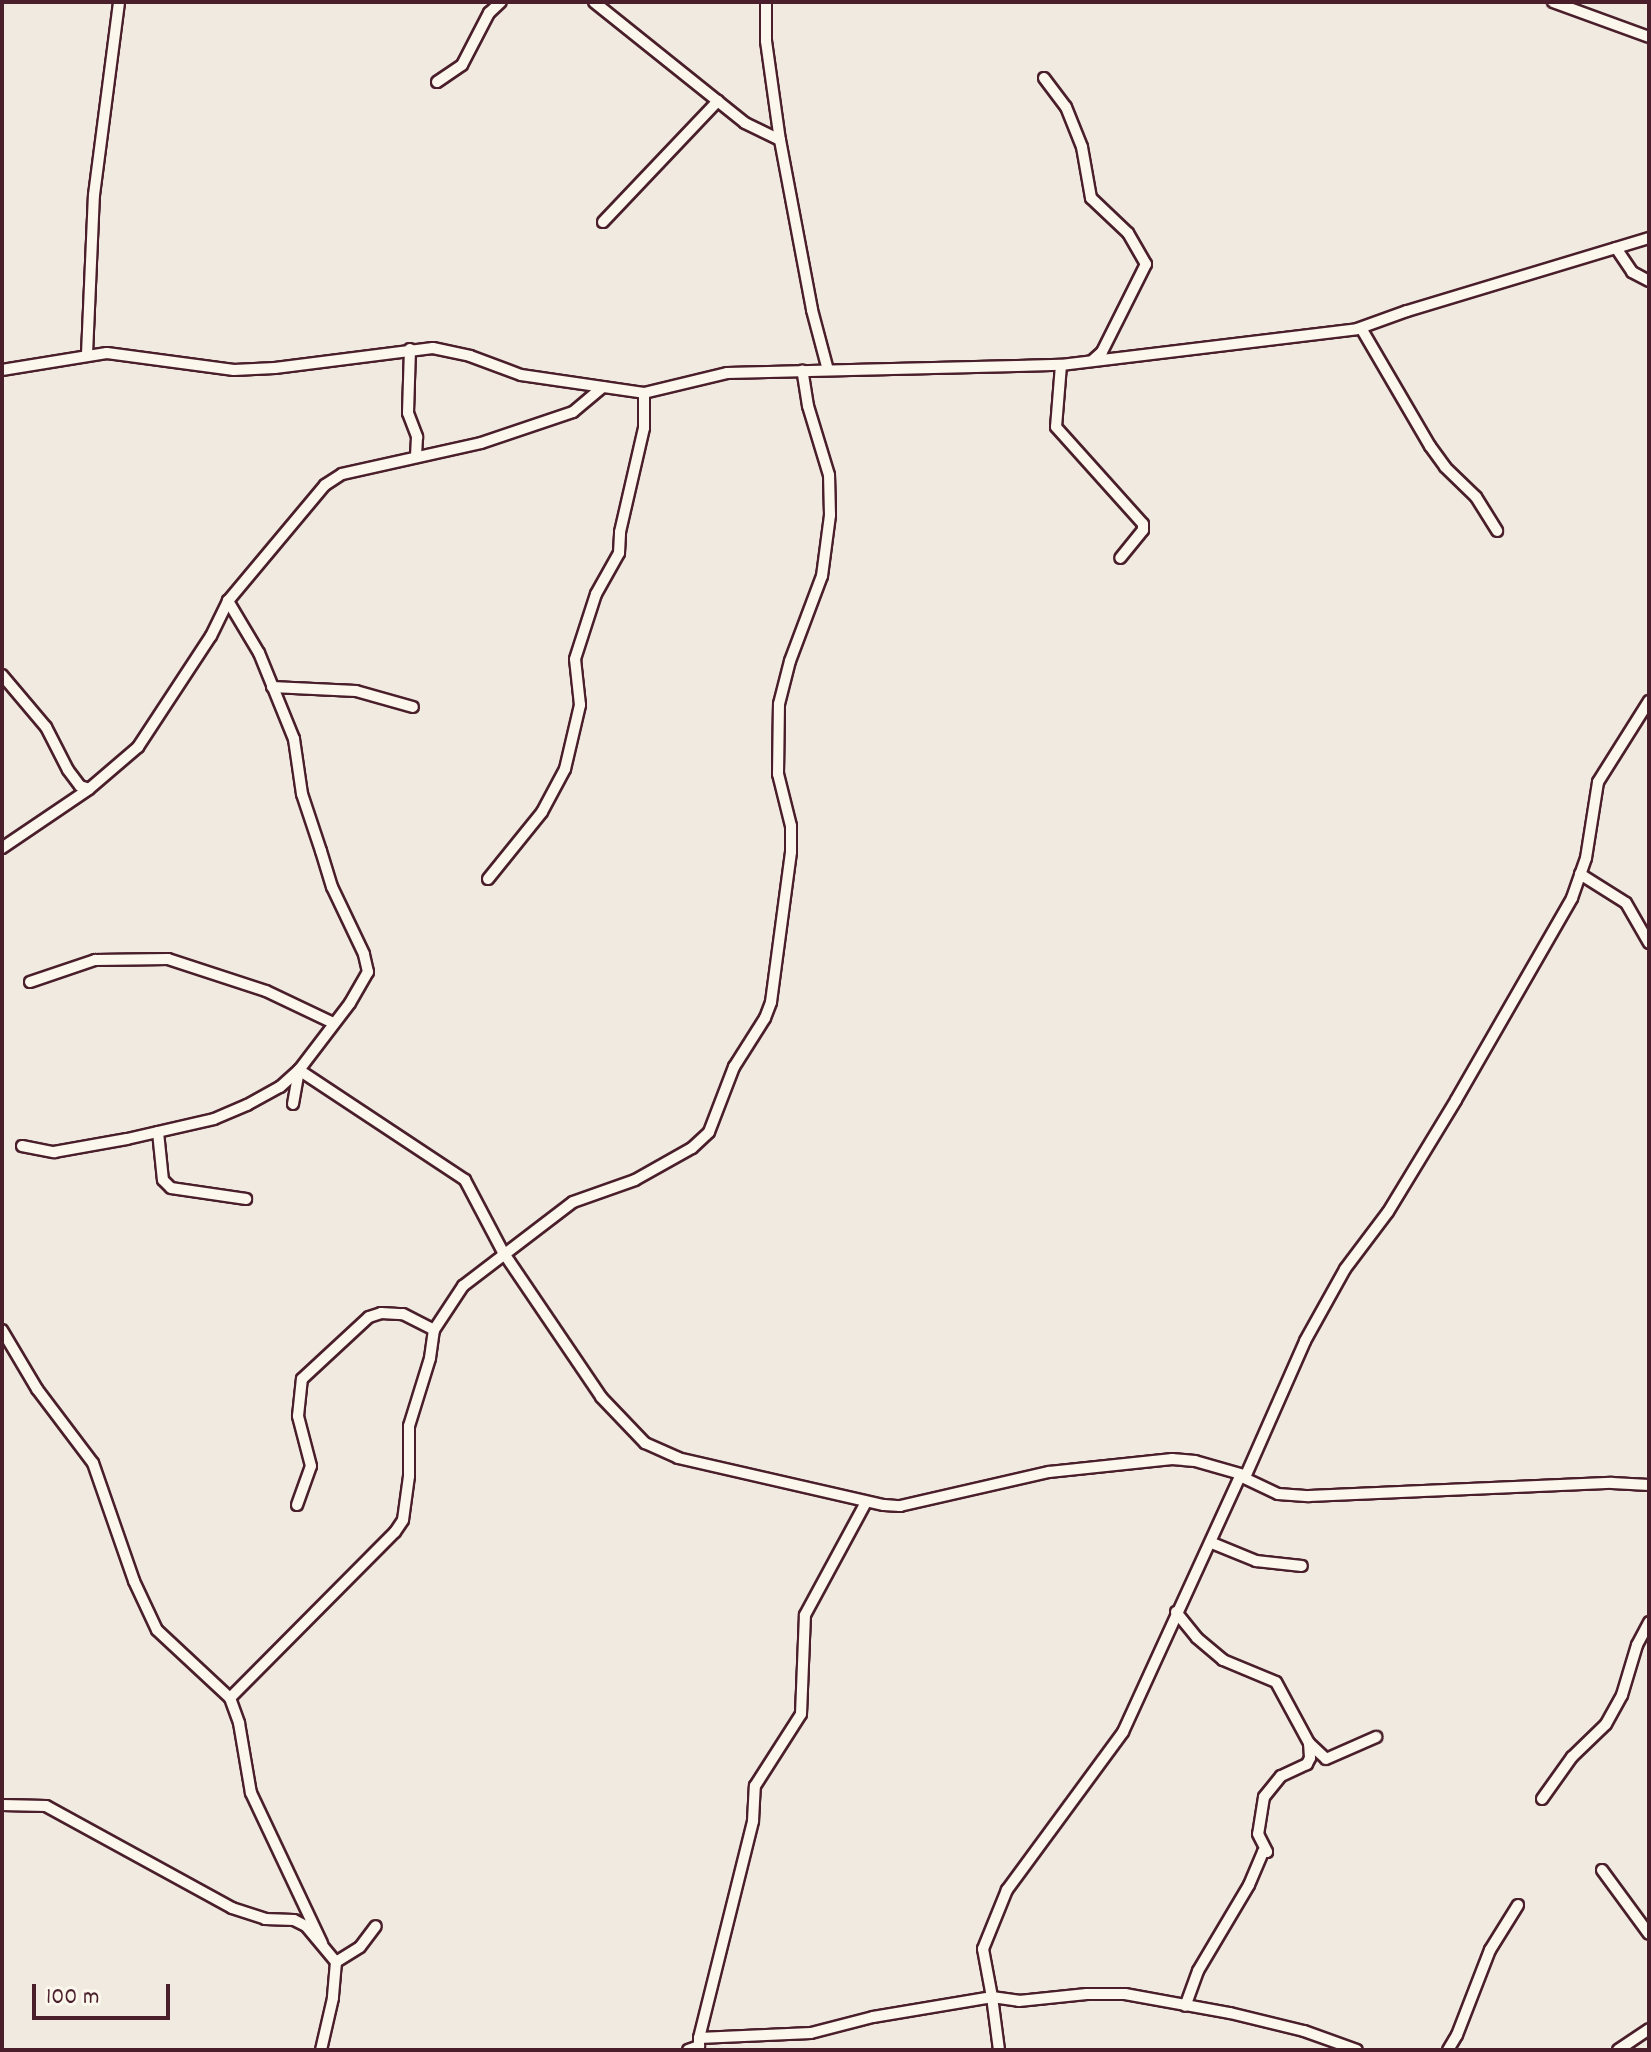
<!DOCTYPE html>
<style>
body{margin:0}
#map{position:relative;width:1651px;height:2052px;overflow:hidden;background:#f0eae0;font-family:Dekko,sans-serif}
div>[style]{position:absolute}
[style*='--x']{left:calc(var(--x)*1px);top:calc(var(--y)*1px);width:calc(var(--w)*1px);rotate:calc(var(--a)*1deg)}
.roads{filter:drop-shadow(2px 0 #4a1f2b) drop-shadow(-2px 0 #4a1f2b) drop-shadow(0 2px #4a1f2b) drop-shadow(0 -2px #4a1f2b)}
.street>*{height:10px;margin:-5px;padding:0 5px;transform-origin:5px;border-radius:5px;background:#fbf7ec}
span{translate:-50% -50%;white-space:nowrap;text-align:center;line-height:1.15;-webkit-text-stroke:6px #fbf7ec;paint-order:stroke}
.frame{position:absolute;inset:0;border:4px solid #4a1f2b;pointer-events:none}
.scale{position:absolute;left:32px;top:1984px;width:138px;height:36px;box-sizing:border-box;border:4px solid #4a1f2b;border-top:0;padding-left:10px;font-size:24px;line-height:28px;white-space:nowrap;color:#4a1f2b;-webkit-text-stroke:6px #fbf7ec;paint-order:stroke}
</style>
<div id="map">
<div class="roads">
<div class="street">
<div style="--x:594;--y:2;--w:193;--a:38.7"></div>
<div style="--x:745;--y:123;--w:39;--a:26"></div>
<div style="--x:766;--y:2;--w:39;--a:90"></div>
<div style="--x:766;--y:41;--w:100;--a:82"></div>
<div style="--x:780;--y:140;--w:173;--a:79.3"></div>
<div style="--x:812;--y:310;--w:62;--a:75.1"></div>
<div style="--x:1553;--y:2;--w:102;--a:20"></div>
<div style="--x:1044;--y:78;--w:36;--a:53"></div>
<div style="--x:1066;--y:107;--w:43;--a:68.2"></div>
<div style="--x:1082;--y:147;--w:52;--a:80"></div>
<div style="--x:1091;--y:198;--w:51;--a:43.4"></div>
<div style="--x:1128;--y:233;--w:36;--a:60"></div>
<div style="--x:1146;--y:264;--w:98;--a:116.6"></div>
<div style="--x:1102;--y:352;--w:12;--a:138"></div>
<div style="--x:437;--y:82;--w:30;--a:-34"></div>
<div style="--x:462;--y:65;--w:59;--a:-62.6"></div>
<div style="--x:489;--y:13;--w:16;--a:-43"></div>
<div style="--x:603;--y:222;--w:167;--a:-46.5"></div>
<div style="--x:1616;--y:248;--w:29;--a:56"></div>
<div style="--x:1632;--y:272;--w:19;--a:28"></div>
<div style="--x:1361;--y:328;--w:137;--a:59.7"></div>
<div style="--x:1430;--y:446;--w:26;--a:54"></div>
<div style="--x:1445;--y:467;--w:43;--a:44.1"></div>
<div style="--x:1476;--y:497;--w:40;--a:58"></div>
<div style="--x:410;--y:349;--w:64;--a:91.8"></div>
<div style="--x:408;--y:413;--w:26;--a:69"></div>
<div style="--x:417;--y:437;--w:19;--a:93"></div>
<div style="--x:87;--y:354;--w:159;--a:-87.5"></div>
<div style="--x:94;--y:195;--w:195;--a:-82.6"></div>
<div style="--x:1061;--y:365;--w:62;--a:94.6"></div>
<div style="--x:1056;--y:427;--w:130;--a:48.1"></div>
<div style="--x:1143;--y:524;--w:6;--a:90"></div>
<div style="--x:1143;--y:530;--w:36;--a:129"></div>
<div style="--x:2;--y:370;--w:106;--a:-9.2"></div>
<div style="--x:107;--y:353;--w:128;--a:7.6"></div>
<div style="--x:234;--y:370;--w:41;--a:-2.8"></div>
<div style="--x:275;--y:368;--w:159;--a:-7.2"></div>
<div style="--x:433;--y:348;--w:38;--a:12"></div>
<div style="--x:470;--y:356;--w:54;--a:20.4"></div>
<div style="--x:521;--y:375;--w:124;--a:8.3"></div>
<div style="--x:644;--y:393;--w:85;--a:-13.5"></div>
<div style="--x:727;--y:373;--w:334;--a:-1.4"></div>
<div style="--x:1061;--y:365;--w:298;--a:-6.9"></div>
<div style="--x:1357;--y:329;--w:53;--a:-19.8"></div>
<div style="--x:1407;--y:311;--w:253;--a:-16.8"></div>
<div style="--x:2;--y:675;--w:68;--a:49.8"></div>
<div style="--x:46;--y:727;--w:48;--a:62.9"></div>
<div style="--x:68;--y:770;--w:20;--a:53"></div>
<div style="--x:80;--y:786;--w:9;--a:18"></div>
<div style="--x:272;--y:687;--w:84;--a:2.7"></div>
<div style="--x:356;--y:691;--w:59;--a:15.7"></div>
<div style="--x:2;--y:848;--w:105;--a:-34.1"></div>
<div style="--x:89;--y:789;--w:65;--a:-40.6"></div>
<div style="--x:138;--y:747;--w:133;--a:-56.7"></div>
<div style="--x:211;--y:636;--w:39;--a:-64"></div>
<div style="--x:228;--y:601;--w:151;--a:-50.1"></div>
<div style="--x:325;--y:485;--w:20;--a:-33"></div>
<div style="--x:342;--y:474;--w:142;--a:-12.6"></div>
<div style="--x:481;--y:443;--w:97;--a:-18.6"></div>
<div style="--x:573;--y:412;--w:39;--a:-40"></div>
<div style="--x:1580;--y:874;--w:54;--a:32.2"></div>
<div style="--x:1626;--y:903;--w:46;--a:60.1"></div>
<div style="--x:488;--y:879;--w:86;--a:-51.1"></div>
<div style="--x:542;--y:812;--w:49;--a:-61.9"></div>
<div style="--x:565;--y:769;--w:66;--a:-76.8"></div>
<div style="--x:580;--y:705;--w:46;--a:-96.2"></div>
<div style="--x:575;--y:659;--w:68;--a:-72.1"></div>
<div style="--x:596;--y:594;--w:47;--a:-60.7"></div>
<div style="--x:619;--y:553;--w:21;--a:-87"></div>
<div style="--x:620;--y:532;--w:107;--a:-77"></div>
<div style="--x:644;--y:428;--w:35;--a:-90"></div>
<div style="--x:30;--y:982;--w:69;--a:-18.7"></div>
<div style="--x:95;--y:960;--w:73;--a:-0.8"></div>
<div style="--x:168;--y:959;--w:103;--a:18.1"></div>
<div style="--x:266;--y:991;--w:74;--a:25.5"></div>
<div style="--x:293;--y:1104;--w:35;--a:-80"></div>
<div style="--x:299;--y:1070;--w:199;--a:33.5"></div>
<div style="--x:465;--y:1180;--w:81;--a:62.2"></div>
<div style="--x:503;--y:1252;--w:175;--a:55.9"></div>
<div style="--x:601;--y:1397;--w:64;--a:46.3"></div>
<div style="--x:645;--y:1443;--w:36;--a:24"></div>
<div style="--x:678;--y:1458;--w:211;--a:12.9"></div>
<div style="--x:884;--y:1505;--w:16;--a:4"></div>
<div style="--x:900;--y:1506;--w:153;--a:-12.9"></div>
<div style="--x:1049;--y:1472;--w:124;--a:-6"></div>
<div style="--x:1172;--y:1459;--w:23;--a:5"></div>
<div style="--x:1195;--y:1461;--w:51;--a:15.9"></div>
<div style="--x:158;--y:1132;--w:48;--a:84.1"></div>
<div style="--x:163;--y:1180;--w:11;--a:45"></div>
<div style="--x:171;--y:1188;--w:76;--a:8.3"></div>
<div style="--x:22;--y:1146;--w:33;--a:11"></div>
<div style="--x:54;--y:1152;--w:74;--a:-10.1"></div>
<div style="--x:127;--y:1139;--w:89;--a:-12.9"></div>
<div style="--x:214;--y:1119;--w:36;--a:-23"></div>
<div style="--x:247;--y:1105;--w:38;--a:-29"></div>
<div style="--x:280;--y:1087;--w:25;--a:-42"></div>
<div style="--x:299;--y:1070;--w:84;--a:-52.7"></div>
<div style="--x:350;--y:1003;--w:36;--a:-60"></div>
<div style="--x:368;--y:972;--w:18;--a:-103"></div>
<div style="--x:364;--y:954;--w:74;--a:-115.5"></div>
<div style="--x:332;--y:887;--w:38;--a:-107"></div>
<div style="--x:321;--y:851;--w:60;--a:-108.4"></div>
<div style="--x:302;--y:794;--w:56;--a:-98.3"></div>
<div style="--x:294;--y:739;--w:93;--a:-112.1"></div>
<div style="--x:259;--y:653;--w:61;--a:-120.8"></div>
<div style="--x:2;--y:1330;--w:69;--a:59.3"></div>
<div style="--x:37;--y:1389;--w:93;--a:52.9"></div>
<div style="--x:93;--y:1463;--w:125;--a:70.8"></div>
<div style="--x:134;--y:1581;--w:54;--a:64.9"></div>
<div style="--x:157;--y:1630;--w:100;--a:43"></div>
<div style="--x:230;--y:1698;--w:27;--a:70"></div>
<div style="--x:239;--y:1723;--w:71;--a:80.3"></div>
<div style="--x:251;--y:1793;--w:166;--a:64.7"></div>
<div style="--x:1240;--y:1476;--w:42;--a:25.3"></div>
<div style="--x:1278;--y:1494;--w:31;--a:4"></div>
<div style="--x:1309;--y:1496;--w:303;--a:-2.5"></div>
<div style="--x:1612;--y:1483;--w:37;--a:3"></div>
<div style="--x:297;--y:1505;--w:41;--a:-70.3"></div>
<div style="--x:311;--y:1466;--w:52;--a:-104.6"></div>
<div style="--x:298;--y:1416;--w:37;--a:-84"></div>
<div style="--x:302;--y:1379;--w:91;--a:-42.8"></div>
<div style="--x:369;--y:1317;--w:13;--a:-18"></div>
<div style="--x:381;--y:1313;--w:22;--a:3"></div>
<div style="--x:403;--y:1314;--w:35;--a:27"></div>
<div style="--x:1212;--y:1543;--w:48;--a:22.2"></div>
<div style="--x:1256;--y:1561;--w:46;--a:6.2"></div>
<div style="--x:1176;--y:1612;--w:33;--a:51"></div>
<div style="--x:1197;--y:1638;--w:34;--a:40"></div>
<div style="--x:1223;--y:1660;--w:57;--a:22.5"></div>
<div style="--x:1276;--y:1682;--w:69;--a:61.6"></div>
<div style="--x:1309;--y:1743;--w:15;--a:86"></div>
<div style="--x:1310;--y:1758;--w:7;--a:117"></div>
<div style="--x:1307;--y:1764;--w:29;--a:155"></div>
<div style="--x:1281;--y:1776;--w:27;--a:129"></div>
<div style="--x:1264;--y:1797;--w:37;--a:99"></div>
<div style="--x:1258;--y:1834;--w:20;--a:63"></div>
<div style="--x:1267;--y:1852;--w:4;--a:180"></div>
<div style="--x:1263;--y:1852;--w:36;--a:113"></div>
<div style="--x:1249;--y:1885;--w:100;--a:120.7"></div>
<div style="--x:1198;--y:1971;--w:37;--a:110"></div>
<div style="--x:230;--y:1698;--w:234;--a:-45.2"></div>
<div style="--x:395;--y:1532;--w:14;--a:-56"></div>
<div style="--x:403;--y:1520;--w:44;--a:-82.2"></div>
<div style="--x:409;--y:1476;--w:50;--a:-90"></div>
<div style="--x:409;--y:1426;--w:71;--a:-72.8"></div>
<div style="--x:430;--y:1358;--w:28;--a:-82"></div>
<div style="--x:434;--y:1330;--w:53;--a:-56.6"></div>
<div style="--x:463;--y:1286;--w:138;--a:-37.4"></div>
<div style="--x:573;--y:1202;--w:66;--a:-19.5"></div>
<div style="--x:635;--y:1180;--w:65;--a:-29.3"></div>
<div style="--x:692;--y:1148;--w:23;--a:-43"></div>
<div style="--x:709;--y:1132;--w:70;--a:-69"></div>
<div style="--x:734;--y:1067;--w:58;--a:-57.7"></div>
<div style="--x:765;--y:1018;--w:17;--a:-69"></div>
<div style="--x:771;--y:1002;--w:151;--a:-82.4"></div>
<div style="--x:791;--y:852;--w:26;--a:-90"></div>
<div style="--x:791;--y:826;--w:54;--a:-104"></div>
<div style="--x:778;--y:774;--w:70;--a:-89.2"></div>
<div style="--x:779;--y:704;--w:44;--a:-75.7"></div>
<div style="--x:790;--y:661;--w:91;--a:-69.4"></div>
<div style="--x:822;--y:576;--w:62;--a:-82.5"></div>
<div style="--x:830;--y:515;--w:40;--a:-91.4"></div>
<div style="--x:829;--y:475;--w:72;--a:-106.9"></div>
<div style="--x:808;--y:406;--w:36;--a:-99"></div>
<div style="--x:1309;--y:1743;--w:23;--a:43"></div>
<div style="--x:1326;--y:1759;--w:55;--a:-23.7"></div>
<div style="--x:1542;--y:1799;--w:52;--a:-54.5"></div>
<div style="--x:1572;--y:1757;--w:47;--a:-44.1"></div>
<div style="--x:1606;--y:1724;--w:33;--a:-61"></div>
<div style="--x:1622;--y:1695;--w:52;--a:-73.3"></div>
<div style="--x:1637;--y:1645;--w:26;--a:-62"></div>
<div style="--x:2;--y:1805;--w:44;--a:1.3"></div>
<div style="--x:46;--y:1806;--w:212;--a:28.7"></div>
<div style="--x:232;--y:1908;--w:35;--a:18"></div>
<div style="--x:265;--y:1919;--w:29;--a:2"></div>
<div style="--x:294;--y:1920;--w:13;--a:27"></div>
<div style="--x:306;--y:1926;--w:47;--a:50.2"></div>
<div style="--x:336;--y:1962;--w:36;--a:95"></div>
<div style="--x:333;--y:1998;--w:53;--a:103"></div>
<div style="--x:1602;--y:1870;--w:79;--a:53.7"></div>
<div style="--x:336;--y:1962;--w:28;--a:-32"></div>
<div style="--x:360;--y:1947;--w:26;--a:-53"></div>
<div style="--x:699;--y:2038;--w:224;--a:-76"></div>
<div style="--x:753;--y:1821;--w:35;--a:-87"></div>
<div style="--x:755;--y:1786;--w:85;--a:-57.4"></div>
<div style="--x:801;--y:1714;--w:99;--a:-87.7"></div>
<div style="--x:805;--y:1615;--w:126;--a:-61.6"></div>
<div style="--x:688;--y:2050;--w:12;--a:-20"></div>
<div style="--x:699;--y:2046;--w:8;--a:-90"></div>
<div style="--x:699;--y:2038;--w:112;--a:-2.6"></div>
<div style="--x:811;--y:2033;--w:64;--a:-14.5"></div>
<div style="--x:873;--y:2017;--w:121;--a:-9.5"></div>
<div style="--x:992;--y:1997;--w:49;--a:-100.6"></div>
<div style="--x:983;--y:1949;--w:64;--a:-67.9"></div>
<div style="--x:1007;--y:1890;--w:196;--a:-53.7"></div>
<div style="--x:1123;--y:1732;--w:281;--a:-65.4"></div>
<div style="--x:1240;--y:1476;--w:6;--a:-9"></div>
<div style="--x:1246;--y:1475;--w:146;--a:-66.2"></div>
<div style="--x:1305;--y:1341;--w:82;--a:-60.9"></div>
<div style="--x:1345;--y:1269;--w:71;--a:-53"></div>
<div style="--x:1388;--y:1212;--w:131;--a:-58.7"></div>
<div style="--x:1456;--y:1100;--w:233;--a:-60.1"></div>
<div style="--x:1572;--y:898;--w:42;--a:-70.7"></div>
<div style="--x:1586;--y:858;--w:77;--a:-81"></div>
<div style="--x:1598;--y:782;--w:96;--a:-57.8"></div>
<div style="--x:999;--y:2050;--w:53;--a:-97.5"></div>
<div style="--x:992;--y:1997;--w:27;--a:8"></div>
<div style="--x:1019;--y:2001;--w:68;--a:-5.9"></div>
<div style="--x:1087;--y:1994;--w:38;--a:0"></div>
<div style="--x:1125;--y:1994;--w:107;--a:10.3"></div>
<div style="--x:1230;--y:2013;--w:76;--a:13.7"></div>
<div style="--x:1304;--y:2031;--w:56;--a:19.7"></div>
<div style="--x:1448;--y:2050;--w:17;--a:-59"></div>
<div style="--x:1457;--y:2035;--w:91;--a:-68.8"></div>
<div style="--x:1490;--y:1950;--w:53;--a:-58.1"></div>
<div style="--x:1618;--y:2050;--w:37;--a:-34"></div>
</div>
</div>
<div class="frame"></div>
<div class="scale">100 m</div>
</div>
